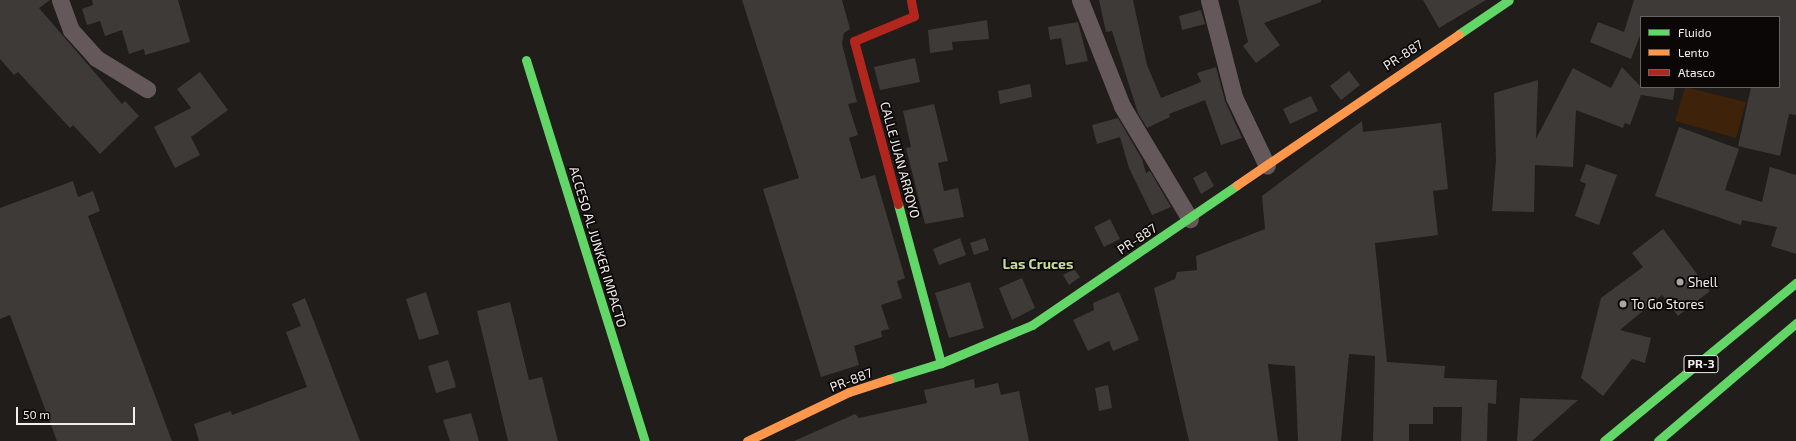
<!DOCTYPE html>
<style>
body{margin:0}
#map{position:relative;width:1796px;height:441px;overflow:hidden;background:#201d1a;font-family:"Exo 2",sans-serif}
div>[style]{position:absolute}
[style*='--x']{left:calc(var(--x)*1px);top:calc(var(--y)*1px);width:calc(var(--w)*1px);rotate:calc(var(--a)*1deg)}
.green>*{inset:0;background:#3f220a}
.building>*{inset:0;background:#3e3a38}
.street>*{height:17px;margin:-8.5px;padding:0 8.5px;transform-origin:8.5px;border-radius:8.5px;background:#64585b}
.fast>*{height:9px;margin:-4.5px;padding:0 4.5px;transform-origin:4.5px;border-radius:4.5px;background:#63d668}
.slow>*{height:9px;margin:-4.5px;padding:0 4.5px;transform-origin:4.5px;border-radius:4.5px;background:#ff974d}
.jam>*{height:9px;margin:-4.5px;padding:0 4.5px;transform-origin:4.5px;border-radius:4.5px;background:#b3261e}
.dots>*{width:11px;height:11px;translate:-50% -50%;box-sizing:border-box;border:2px solid #0a0706;border-radius:50%}
span{translate:-50% -50%;white-space:nowrap;text-align:center;line-height:1.15;-webkit-text-stroke:3.5px #0a0706;paint-order:stroke}
.shield-label span{padding:1px 3px;background:#0a0706;border:1px solid;border-radius:3px;-webkit-text-stroke-width:0}
.shield-label{font-size:12px;color:#f3efec;font-weight:700}
.street-label{font-size:13px;color:#f3efec}
.poi-label{font-size:13px;color:#f3efec}
.left{translate:0 -50%;text-align:left}
.neighbourhood-label{font-size:14px;color:#c6dd93;font-weight:700}
.legend{position:absolute;left:1640px;top:16px;width:140px;height:72px;box-sizing:border-box;background:#0a0706;border:1px solid #676462;margin:0;padding:5px 7px;list-style:none;font-size:12px;color:#f3efec}
.legend li{display:flex;align-items:center;gap:8px;height:20px}
.legend b{width:20px;border:1px solid #676462}
.scale{position:absolute;left:16px;top:407px;width:119px;height:18px;box-sizing:border-box;border:2px solid #f3efec;border-top:0;padding-left:5px;font-size:12px;line-height:14px;white-space:nowrap;color:#f3efec;-webkit-text-stroke:3px #0a0706;paint-order:stroke}
</style>
<div id="map">
<div class="green">
<div style="clip-path:polygon(1685px 87px,1746px 102px,1736px 138px,1675px 121px)"></div>
</div>
<div class="building">
<div style="clip-path:polygon(0 0,50px 0,39px 8px,122px 104px,125px 101px,139px 116px,100px 154px,73px 125px,70px 128px,18px 72px,14px 75px,0 59px)"></div>
<div style="clip-path:polygon(92px 0,178px 0,190px 42px,145px 55px,144px 49px,129px 54px,122px 30px,105px 36px,100px 21px,87px 25px,82px 9px,93px 5px)"></div>
<div style="clip-path:polygon(742px 0,842px 0,850px 29px,844px 33px,842px 44px,857px 102px,848px 104px,858px 135px,849px 138px,861px 179px,875px 175px,905px 278px,897px 281px,902px 298px,881px 305px,889px 329px,881px 331px,882px 337px,854px 346px,859px 365px,821px 377px,763px 189px,799px 178px)"></div>
<div style="clip-path:polygon(1099px 0,1133px 0,1147px 65px,1161px 98px,1201px 82px,1197px 73px,1216px 67px,1225px 101px,1242px 138px,1221px 145px,1205px 100px,1169px 114px,1170px 117px,1147px 128px,1138px 113px,1112px 31px,1106px 32px)"></div>
<div style="clip-path:polygon(1238px 0,1321px 0,1321px 2px,1264px 23px,1280px 45px,1256px 63px,1243px 46px,1248px 42px)"></div>
<div style="clip-path:polygon(1423px 0,1486px 0,1439px 28px)"></div>
<div style="clip-path:polygon(1634px 0,1796px 0,1796px 115px,1789px 114px,1780px 156px,1738px 146px,1751px 87px,1779px 87px,1779px 17px,1641px 17px,1641px 33px,1631px 59px,1590px 42px,1598px 22px,1624px 32px)"></div>
<div style="clip-path:polygon(1201px 10px,1205px 24px,1182px 30px,1179px 16px)"></div>
<div style="clip-path:polygon(987px 20px,989px 39px,952px 42px,953px 50px,930px 53px,928px 30px)"></div>
<div style="clip-path:polygon(1078px 22px,1088px 61px,1066px 65px,1061px 38px,1050px 40px,1048px 27px)"></div>
<div style="clip-path:polygon(915px 58px,920px 82px,880px 90px,874px 67px)"></div>
<div style="clip-path:polygon(1622px 67px,1641px 87px,1675px 87px,1673px 100px,1641px 95px,1630px 125px,1625px 123px,1623px 128px,1576px 110px,1573px 167px,1535px 165px,1534px 212px,1492px 211px,1496px 160px,1494px 93px,1538px 80px,1536px 139px,1573px 68px,1611px 88px)"></div>
<div style="clip-path:polygon(1349px 71px,1360px 85px,1341px 100px,1330px 86px)"></div>
<div style="clip-path:polygon(200px 72px,228px 110px,191px 137px,200px 155px,175px 168px,154px 127px,191px 108px,177px 89px)"></div>
<div style="clip-path:polygon(1030px 84px,1032px 97px,1000px 104px,998px 91px)"></div>
<div style="clip-path:polygon(1311px 96px,1318px 111px,1290px 124px,1283px 109px)"></div>
<div style="clip-path:polygon(934px 104px,948px 161px,938px 163px,944px 191px,958px 188px,964px 217px,925px 224px,906px 148px,911px 147px,903px 111px)"></div>
<div style="clip-path:polygon(1118px 118px,1142px 159px,1146px 173px,1150px 171px,1171px 207px,1152px 215px,1129px 168px,1120px 137px,1097px 144px,1092px 125px)"></div>
<div style="clip-path:polygon(1362px 121px,1363px 132px,1441px 123px,1448px 189px,1433px 191px,1438px 235px,1375px 243px,1387px 362px,1445px 366px,1444px 378px,1497px 380px,1496px 404px,1488px 403px,1487px 441px,1461px 441px,1462px 407px,1433px 407px,1433px 424px,1409px 424px,1409px 441px,1373px 441px,1375px 356px,1349px 354px,1341px 441px,1298px 441px,1295px 366px,1268px 364px,1278px 441px,1189px 441px,1154px 288px,1175px 279px,1177px 272px,1197px 270px,1196px 256px,1265px 229px,1262px 196px)"></div>
<div style="clip-path:polygon(1679px 127px,1739px 149px,1725px 190px,1762px 202px,1770px 167px,1796px 175px,1796px 254px,1771px 246px,1777px 227px,1742px 220px,1741px 225px,1655px 196px)"></div>
<div style="clip-path:polygon(1586px 164px,1617px 175px,1599px 225px,1575px 216px,1586px 184px,1580px 181px)"></div>
<div style="clip-path:polygon(1206px 171px,1214px 186px,1201px 194px,1193px 178px)"></div>
<div style="clip-path:polygon(73px 181px,78px 197px,93px 191px,100px 211px,88px 216px,172px 441px,57px 441px,10px 315px,0 319px,0 208px)"></div>
<div style="clip-path:polygon(1110px 219px,1120px 239px,1104px 247px,1094px 227px)"></div>
<div style="clip-path:polygon(1663px 229px,1710px 291px,1678px 316px,1662px 295px,1620px 330px,1651px 338px,1645px 363px,1632px 359px,1603px 396px,1581px 378px,1601px 298px,1643px 267px,1632px 253px)"></div>
<div style="clip-path:polygon(960px 238px,966px 255px,939px 265px,933px 249px)"></div>
<div style="clip-path:polygon(985px 238px,989px 250px,974px 255px,970px 243px)"></div>
<div style="clip-path:polygon(1074px 269px,1080px 277px,1069px 285px,1063px 275px)"></div>
<div style="clip-path:polygon(1022px 278px,1035px 308px,1012px 320px,999px 288px)"></div>
<div style="clip-path:polygon(970px 282px,984px 328px,949px 338px,935px 293px)"></div>
<div style="clip-path:polygon(426px 292px,439px 334px,419px 340px,406px 299px)"></div>
<div style="clip-path:polygon(1119px 292px,1139px 340px,1113px 351px,1109px 341px,1088px 351px,1073px 320px,1094px 310px,1093px 303px)"></div>
<div style="clip-path:polygon(305px 298px,360px 441px,199px 441px,194px 424px,231px 411px,232px 415px,307px 387px,286px 332px,301px 326px,292px 304px)"></div>
<div style="clip-path:polygon(510px 302px,529px 380px,542px 377px,558px 441px,508px 441px,477px 311px)"></div>
<div style="clip-path:polygon(448px 360px,456px 387px,436px 393px,428px 366px)"></div>
<div style="clip-path:polygon(974px 379px,975px 388px,998px 383px,1001px 395px,1019px 391px,1029px 441px,794px 441px,855px 414px,859px 418px,927px 403px,924px 390px)"></div>
<div style="clip-path:polygon(1108px 385px,1112px 408px,1099px 411px,1095px 388px)"></div>
<div style="clip-path:polygon(1520px 398px,1578px 400px,1532px 441px,1517px 441px)"></div>
<div style="clip-path:polygon(471px 413px,479px 441px,450px 441px,443px 420px)"></div>
</div>
<div class="street">
<div style="--x:60;--y:0;--w:32;--a:70"></div>
<div style="--x:71;--y:30;--w:38;--a:48"></div>
<div style="--x:96;--y:58;--w:60;--a:31.3"></div>
<div style="--x:1080;--y:0;--w:114;--a:68.4"></div>
<div style="--x:1122;--y:106;--w:132;--a:59"></div>
<div style="--x:1209;--y:0;--w:100;--a:75.5"></div>
<div style="--x:1234;--y:97;--w:76;--a:64.4"></div>
</div>
<div class="fast">
<div style="--x:1459;--y:34;--w:60;--a:-34.2"></div>
<div style="--x:526;--y:60;--w:399;--a:72.7"></div>
<div style="--x:898;--y:204;--w:165;--a:74.9"></div>
<div style="--x:889;--y:379;--w:54;--a:-17.1"></div>
<div style="--x:941;--y:363;--w:99;--a:-22.7"></div>
<div style="--x:1032;--y:325;--w:248;--a:-34.3"></div>
<div style="--x:1604;--y:441;--w:249;--a:-39.5"></div>
<div style="--x:1658;--y:441;--w:182;--a:-40.5"></div>
</div>
<div class="slow">
<div style="--x:1237;--y:185;--w:268;--a:-34.2"></div>
<div style="--x:747;--y:441;--w:113;--a:-25.7"></div>
<div style="--x:849;--y:392;--w:42;--a:-18"></div>
</div>
<div class="jam">
<div style="--x:898;--y:204;--w:169;--a:-105.1"></div>
<div style="--x:854;--y:41;--w:65;--a:-22.6"></div>
<div style="--x:914;--y:16;--w:16;--a:-101"></div>
</div>
<div class="dots">
<div style="left:1680px;top:282px;background:#a9a6a2"></div>
<div style="left:1623px;top:304px;background:#a9a6a2"></div>
</div>
<div class="shield-label">
<span style="left:1701px;top:364px">PR-3</span>
</div>
<div class="street-label">
<span style="left:1403px;top:55px;rotate:-33deg">PR-887</span>
<span style="left:900px;top:160px;rotate:75deg">CALLE JUAN ARROYO</span>
<span style="left:1137px;top:239px;rotate:-34deg">PR-887</span>
<span style="left:598px;top:247px;rotate:73deg">ACCESO AL JUNKER IMPACTO</span>
<span style="left:851px;top:380px;rotate:-21deg">PR-887</span>
</div>
<div class="poi-label">
<span class="left" style="left:1688px;top:282px">Shell</span>
<span class="left" style="left:1631px;top:304px">To Go Stores</span>
</div>
<div class="neighbourhood-label">
<span style="left:1038px;top:264px">Las Cruces</span>
</div>
<ul class="legend">
<li><b style="height:5px;background:#63d668"></b>Fluido</li>
<li><b style="height:5px;background:#ff974d"></b>Lento</li>
<li><b style="height:5px;background:#b3261e"></b>Atasco</li>
</ul>
<div class="scale">50 m</div>
</div>
